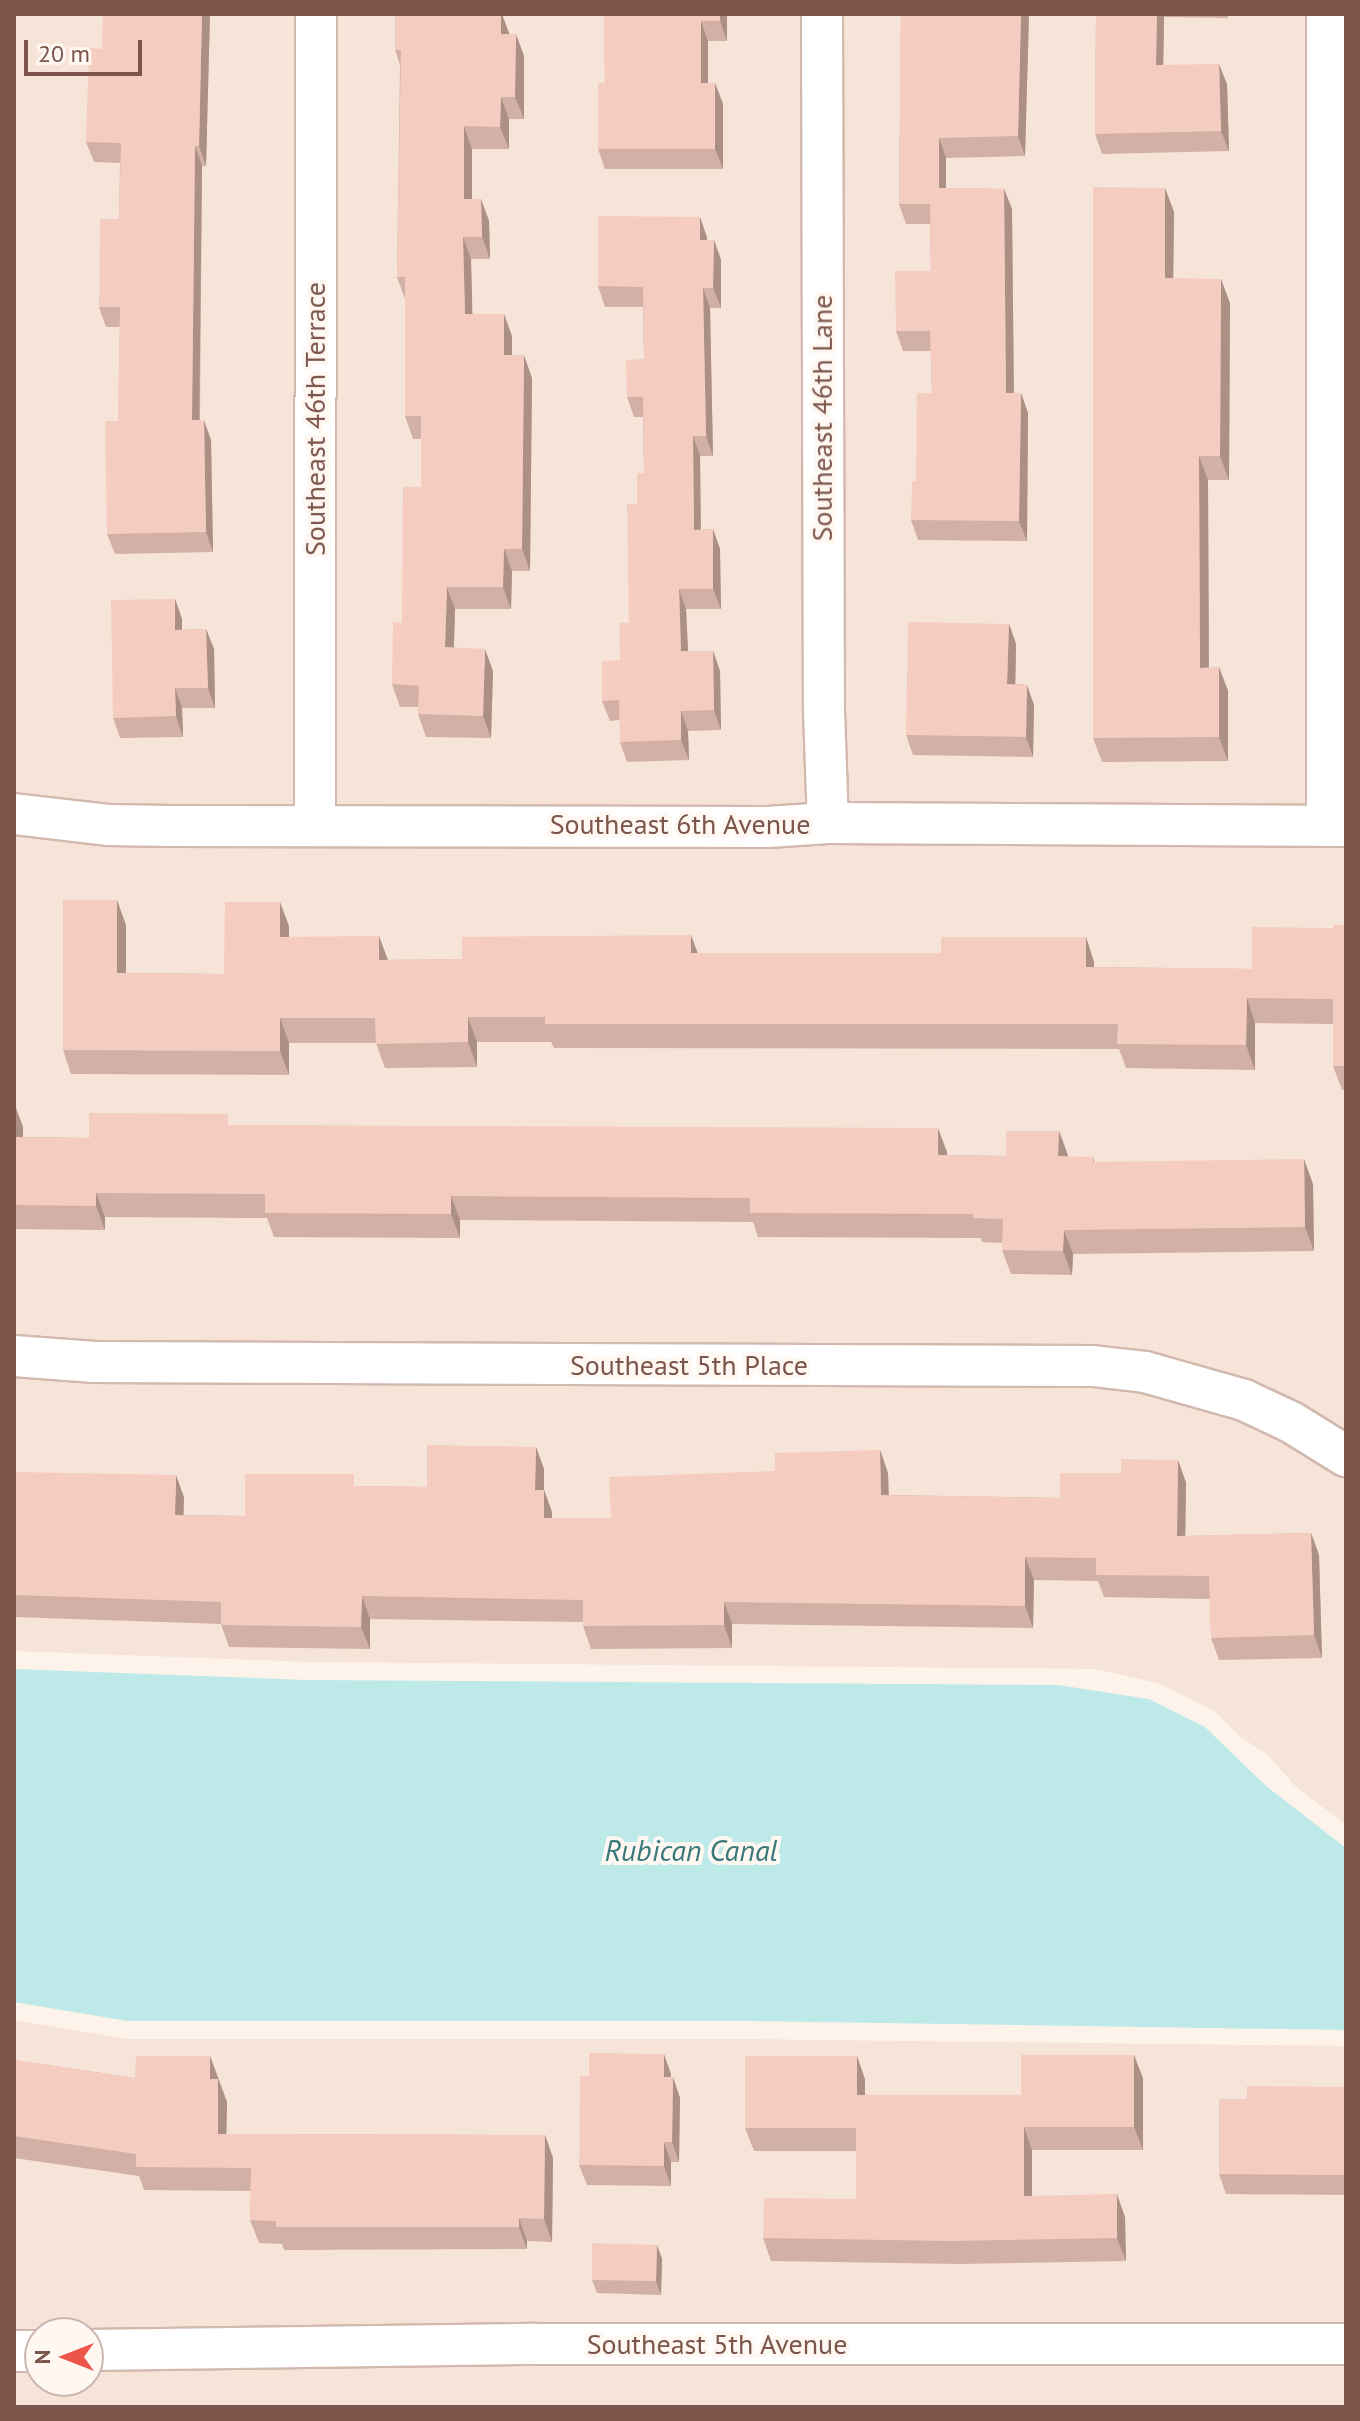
<!DOCTYPE html>
<style>
body{margin:0}
#map{position:relative;width:1360px;height:2421px;overflow:hidden;background:#fef3eb;font-family:"PT Sans",sans-serif}
div>[style]{position:absolute}
[style*='--x']{left:calc(var(--x)*1px);top:calc(var(--y)*1px);width:calc(var(--w)*1px);rotate:calc(var(--a)*1deg)}
.residential>*{inset:0;background:#f6e4d8}
.water>*{inset:0;background:#bdeae9}
.roads{filter:drop-shadow(2px 0 #d2b9ae) drop-shadow(-2px 0 #d2b9ae) drop-shadow(0 2px #d2b9ae) drop-shadow(0 -2px #d2b9ae)}
.minor>*{height:40px;margin:-20px;padding:0 20px;transform-origin:20px;border-radius:20px;background:#fff}
.wall>*{inset:0;background:#d3b0a5}
.shaded-wall>*{inset:0;background:#ac9086}
.building>*{inset:0;background:#f5cdc0}
span{translate:-50% -50%;white-space:nowrap;text-align:center;line-height:1.15;-webkit-text-stroke:8px #fff8f2;paint-order:stroke}
.street-label{font-size:28px;color:#7c554b}
.water-label{font-size:30px;color:#3a7979;font-style:italic}
.frame{position:absolute;inset:0;border:16px solid #7c554b;pointer-events:none}
.north{position:absolute;left:24px;top:2317px;width:80px;height:80px;box-sizing:border-box;background:#fff8f2;border:2px solid #cbb7af;border-radius:50%;rotate:270deg;font-size:22px;font-weight:700;line-height:32px;text-align:center;color:#7c554b}
.north::after{content:'';display:block;margin:auto;width:28px;height:36px;background:#ed554a;clip-path:polygon(50% 0,100% 100%,50% 72%,0 100%)}
.scale{position:absolute;left:24px;top:40px;width:118px;height:36px;box-sizing:border-box;border:4px solid #7c554b;border-top:0;padding-left:10px;font-size:24px;line-height:28px;white-space:nowrap;color:#7c554b;-webkit-text-stroke:6px #fff8f2;paint-order:stroke}
</style>
<div id="map">
<div class="residential">
<div style="clip-path:polygon(14px 14px,1346px 14px,1346px 1825px,1294px 1785px,1269px 1756px,1239px 1736px,1214px 1711px,1158px 1683px,1095px 1669px,307px 1662px,14px 1651px)"></div>
<div style="clip-path:polygon(evenodd,14px 2020px,128px 2039px,751px 2039px,1346px 2046px,1346px 2407px,14px 2407px,14px 2020px,40px 2333px,88px 2333px,88px 2381px,40px 2381px,40px 2333px)"></div>
</div>
<div class="water">
<div style="clip-path:polygon(14px 1669px,306px 1680px,1058px 1685px,1149px 1699px,1205px 1727px,1265px 1785px,1346px 1848px,1346px 2030px,751px 2021px,128px 2021px,14px 2002px)"></div>
</div>
<div class="roads">
<div class="minor">
<div style="--x:822;--y:14;--w:697;--a:89.84"></div>
<div style="--x:824;--y:711;--w:112;--a:88"></div>
<div style="--x:14;--y:814;--w:96;--a:6.6"></div>
<div style="--x:109;--y:825;--w:62;--a:0.9"></div>
<div style="--x:171;--y:826;--w:597;--a:0.1"></div>
<div style="--x:768;--y:827;--w:60;--a:-3.8"></div>
<div style="--x:828;--y:823;--w:518;--a:0.33"></div>
<div style="--x:315;--y:823;--w:809;--a:-89.93"></div>
<div style="--x:1327;--y:824;--w:810;--a:-90"></div>
<div style="--x:14;--y:1356;--w:81;--a:4.2"></div>
<div style="--x:95;--y:1362;--w:998;--a:0.23"></div>
<div style="--x:1093;--y:1366;--w:52;--a:6.6"></div>
<div style="--x:1145;--y:1372;--w:103;--a:15.8"></div>
<div style="--x:1244;--y:1400;--w:52;--a:25.1"></div>
<div style="--x:1291;--y:1422;--w:65;--a:31.7"></div>
<div style="--x:88;--y:2350;--w:447;--a:-0.8"></div>
<div style="--x:535;--y:2344;--w:811;--a:0"></div>
<div style="--x:14;--y:2351;--w:26;--a:0"></div>
</div>
</div>
<div class="wall">
<div style="clip-path:polygon(210px 14px,206px 166px,202px 166px,200px 420px,211px 440px,213px 552px,115px 554px,107px 534px,118px 421px,120px 327px,106px 327px,99px 307px,119px 219px,120px 163px,94px 162px,86px 142px,102px 49px)"></div>
<div style="clip-path:polygon(604px 14px,727px 14px,727px 41px,708px 41px,708px 83px,715px 83px,723px 104px,723px 169px,605px 169px,598px 149px,605px 83px)"></div>
<div style="clip-path:polygon(901px 14px,1029px 14px,1025px 156px,946px 158px,946px 188px,1004px 189px,1012px 209px,1014px 393px,1021px 393px,1028px 413px,1027px 541px,918px 540px,911px 520px,916px 481px,932px 393px,931px 351px,903px 351px,896px 331px,931px 271px,930px 224px,906px 224px,899px 204px)"></div>
<div style="clip-path:polygon(1096px 14px,1228px 14px,1228px 18px,1164px 17px,1163px 65px,1227px 84px,1229px 151px,1102px 154px,1095px 134px)"></div>
<div style="clip-path:polygon(509px 33px,524px 56px,524px 119px,509px 119px,509px 149px,472px 149px,472px 199px,481px 199px,489px 221px,490px 259px,471px 259px,472px 314px,512px 336px,512px 355px,532px 378px,530px 571px,512px 571px,511px 609px,455px 609px,454px 648px,493px 671px,491px 738px,426px 737px,418px 714px,418px 707px,400px 707px,392px 684px,402px 623px,421px 487px,421px 439px,413px 439px,405px 416px,405px 299px,397px 277px,400px 65px,395px 50px)"></div>
<div style="clip-path:polygon(1165px 188px,1174px 212px,1173px 278px,1230px 303px,1229px 480px,1208px 480px,1209px 668px,1219px 667px,1228px 691px,1228px 761px,1102px 762px,1093px 738px)"></div>
<div style="clip-path:polygon(700px 217px,707px 240px,714px 240px,721px 260px,721px 308px,710px 308px,713px 456px,700px 456px,701px 530px,713px 529px,720px 549px,721px 609px,686px 609px,688px 651px,713px 651px,720px 671px,721px 730px,688px 731px,689px 760px,627px 762px,620px 742px,620px 720px,610px 721px,602px 701px,620px 660px,629px 623px,637px 504px,644px 473px,643px 417px,634px 417px,627px 397px,644px 359px,643px 307px,605px 307px,598px 286px)"></div>
<div style="clip-path:polygon(175px 599px,182px 619px,182px 630px,206px 629px,214px 649px,215px 708px,182px 708px,183px 737px,120px 738px,113px 718px)"></div>
<div style="clip-path:polygon(1009px 624px,1016px 644px,1015px 684px,1027px 685px,1034px 705px,1033px 757px,913px 755px,906px 735px)"></div>
<div style="clip-path:polygon(126px 925px,126px 973px,224px 974px,289px 926px,289px 937px,388px 960px,462px 959px,697px 953px,941px 953px,1086px 937px,1094px 962px,1094px 967px,1252px 969px,1333px 928px,1346px 925px,1346px 1090px,1342px 1090px,1333px 1066px,1333px 1024px,1255px 1023px,1255px 1070px,1126px 1068px,1119px 1049px,554px 1048px,551px 1042px,477px 1042px,477px 1067px,385px 1068px,376px 1043px,289px 1043px,289px 1075px,71px 1074px,63px 1050px)"></div>
<div style="clip-path:polygon(14px 1103px,23px 1127px,23px 1137px,89px 1138px,232px 1125px,947px 1152px,947px 1155px,1006px 1156px,1059px 1131px,1068px 1157px,1093px 1157px,1095px 1162px,1313px 1184px,1314px 1251px,1073px 1254px,1072px 1275px,1011px 1274px,1002px 1250px,1002px 1243px,982px 1242px,981px 1238px,758px 1237px,753px 1222px,460px 1220px,460px 1238px,274px 1237px,267px 1218px,105px 1217px,105px 1230px,14px 1229px)"></div>
<div style="clip-path:polygon(536px 1447px,544px 1469px,544px 1490px,552px 1512px,552px 1518px,611px 1518px,775px 1471px,880px 1450px,888px 1473px,889px 1495px,1060px 1498px,1121px 1473px,1178px 1460px,1186px 1483px,1185px 1536px,1311px 1533px,1319px 1555px,1322px 1658px,1219px 1660px,1211px 1638px,1210px 1599px,1104px 1597px,1098px 1581px,1034px 1580px,1033px 1628px,732px 1624px,732px 1648px,591px 1649px,583px 1626px,583px 1622px,370px 1619px,370px 1649px,229px 1647px,221px 1624px,14px 1617px,14px 1472px,184px 1497px,183px 1515px,245px 1516px,358px 1486px,427px 1487px)"></div>
<div style="clip-path:polygon(210px 2056px,227px 2102px,226px 2134px,545px 2135px,553px 2158px,552px 2242px,527px 2241px,527px 2249px,284px 2250px,282px 2244px,259px 2243px,250px 2220px,251px 2191px,144px 2190px,139px 2176px,14px 2158px,14px 2060px,135px 2078px)"></div>
<div style="clip-path:polygon(671px 2074px,671px 2077px,673px 2077px,680px 2098px,679px 2162px,671px 2162px,671px 2186px,587px 2185px,579px 2165px)"></div>
<div style="clip-path:polygon(1143px 2078px,1143px 2150px,1032px 2150px,1032px 2196px,1125px 2217px,1126px 2261px,959px 2264px,771px 2261px,763px 2238px,856px 2199px,856px 2151px,754px 2151px,745px 2128px,865px 2079px,865px 2095px,1021px 2095px)"></div>
<div style="clip-path:polygon(1346px 2087px,1346px 2195px,1226px 2194px,1219px 2174px,1247px 2099px)"></div>
<div style="clip-path:polygon(657px 2245px,662px 2259px,661px 2295px,597px 2293px,592px 2280px)"></div>
</div>
<div class="shaded-wall">
<div style="clip-path:polygon(202px 14px,210px 14px,206px 166px,199px 146px)"></div>
<div style="clip-path:polygon(501px 14px,502px 14px,509px 33px,509px 56px,501px 34px)"></div>
<div style="clip-path:polygon(720px 14px,727px 14px,727px 41px,720px 21px)"></div>
<div style="clip-path:polygon(1021px 14px,1029px 14px,1025px 156px,1018px 136px)"></div>
<div style="clip-path:polygon(1157px 14px,1163px 14px,1164px 17px,1163px 85px,1156px 65px)"></div>
<div style="clip-path:polygon(701px 21px,708px 41px,708px 104px,701px 83px)"></div>
<div style="clip-path:polygon(516px 34px,524px 56px,524px 119px,515px 97px)"></div>
<div style="clip-path:polygon(1219px 64px,1227px 84px,1229px 151px,1221px 131px)"></div>
<div style="clip-path:polygon(715px 83px,723px 104px,723px 169px,715px 149px)"></div>
<div style="clip-path:polygon(501px 97px,509px 119px,509px 149px,500px 127px)"></div>
<div style="clip-path:polygon(464px 126px,472px 149px,472px 221px,464px 199px)"></div>
<div style="clip-path:polygon(939px 138px,946px 158px,946px 208px,939px 188px)"></div>
<div style="clip-path:polygon(195px 146px,202px 166px,199px 440px,192px 420px)"></div>
<div style="clip-path:polygon(1165px 188px,1174px 212px,1173px 302px,1165px 278px)"></div>
<div style="clip-path:polygon(1004px 189px,1012px 209px,1014px 413px,1006px 393px)"></div>
<div style="clip-path:polygon(481px 199px,489px 221px,490px 259px,482px 237px)"></div>
<div style="clip-path:polygon(700px 217px,707px 237px,707px 260px,700px 240px)"></div>
<div style="clip-path:polygon(463px 237px,471px 259px,473px 336px,465px 314px)"></div>
<div style="clip-path:polygon(714px 240px,721px 260px,721px 308px,713px 288px)"></div>
<div style="clip-path:polygon(1221px 279px,1230px 303px,1229px 480px,1220px 456px)"></div>
<div style="clip-path:polygon(703px 288px,710px 308px,713px 456px,706px 436px)"></div>
<div style="clip-path:polygon(504px 314px,512px 336px,512px 378px,504px 355px)"></div>
<div style="clip-path:polygon(524px 355px,532px 378px,530px 571px,522px 549px)"></div>
<div style="clip-path:polygon(1021px 393px,1028px 413px,1027px 541px,1019px 521px)"></div>
<div style="clip-path:polygon(204px 420px,211px 440px,213px 552px,206px 532px)"></div>
<div style="clip-path:polygon(693px 436px,700px 456px,701px 550px,694px 530px)"></div>
<div style="clip-path:polygon(1199px 456px,1208px 480px,1209px 692px,1200px 668px)"></div>
<div style="clip-path:polygon(713px 529px,720px 549px,721px 609px,713px 589px)"></div>
<div style="clip-path:polygon(504px 549px,512px 571px,511px 609px,503px 587px)"></div>
<div style="clip-path:polygon(447px 587px,455px 609px,453px 670px,445px 647px)"></div>
<div style="clip-path:polygon(679px 589px,686px 609px,689px 671px,681px 651px)"></div>
<div style="clip-path:polygon(175px 599px,182px 619px,182px 650px,175px 630px)"></div>
<div style="clip-path:polygon(1009px 624px,1016px 644px,1015px 704px,1007px 684px)"></div>
<div style="clip-path:polygon(206px 629px,214px 649px,215px 708px,208px 688px)"></div>
<div style="clip-path:polygon(485px 649px,493px 671px,491px 738px,483px 716px)"></div>
<div style="clip-path:polygon(713px 651px,720px 671px,721px 730px,714px 710px)"></div>
<div style="clip-path:polygon(1219px 667px,1228px 691px,1228px 761px,1219px 737px)"></div>
<div style="clip-path:polygon(1027px 685px,1034px 705px,1033px 757px,1026px 737px)"></div>
<div style="clip-path:polygon(175px 688px,182px 708px,183px 737px,176px 716px)"></div>
<div style="clip-path:polygon(681px 711px,688px 731px,689px 760px,681px 740px)"></div>
<div style="clip-path:polygon(117px 900px,126px 925px,126px 998px,117px 973px)"></div>
<div style="clip-path:polygon(280px 902px,289px 926px,289px 961px,280px 937px)"></div>
<div style="clip-path:polygon(691px 935px,700px 959px,691px 953px)"></div>
<div style="clip-path:polygon(379px 936px,388px 960px,379px 960px)"></div>
<div style="clip-path:polygon(1086px 937px,1094px 962px,1094px 991px,1086px 967px)"></div>
<div style="clip-path:polygon(1247px 998px,1255px 1023px,1255px 1070px,1246px 1045px)"></div>
<div style="clip-path:polygon(468px 1017px,477px 1042px,477px 1067px,468px 1042px)"></div>
<div style="clip-path:polygon(280px 1018px,289px 1043px,289px 1075px,280px 1051px)"></div>
<div style="clip-path:polygon(14px 1103px,23px 1127px,23px 1161px,14px 1138px)"></div>
<div style="clip-path:polygon(938px 1128px,947px 1152px,947px 1179px,938px 1155px)"></div>
<div style="clip-path:polygon(1059px 1131px,1068px 1155px,1067px 1181px,1058px 1156px)"></div>
<div style="clip-path:polygon(1304px 1159px,1313px 1184px,1314px 1251px,1305px 1227px)"></div>
<div style="clip-path:polygon(96px 1193px,105px 1217px,105px 1230px,96px 1206px)"></div>
<div style="clip-path:polygon(451px 1196px,460px 1220px,460px 1238px,451px 1214px)"></div>
<div style="clip-path:polygon(1064px 1230px,1073px 1254px,1072px 1275px,1063px 1251px)"></div>
<div style="clip-path:polygon(536px 1447px,544px 1469px,544px 1512px,535px 1490px)"></div>
<div style="clip-path:polygon(880px 1450px,888px 1473px,889px 1518px,881px 1495px)"></div>
<div style="clip-path:polygon(1178px 1460px,1186px 1483px,1185px 1559px,1177px 1536px)"></div>
<div style="clip-path:polygon(176px 1475px,184px 1497px,183px 1538px,175px 1515px)"></div>
<div style="clip-path:polygon(544px 1490px,552px 1512px,552px 1541px,544px 1518px)"></div>
<div style="clip-path:polygon(1311px 1533px,1319px 1555px,1322px 1658px,1314px 1635px)"></div>
<div style="clip-path:polygon(1025px 1557px,1034px 1580px,1033px 1628px,1025px 1606px)"></div>
<div style="clip-path:polygon(362px 1596px,370px 1619px,370px 1649px,361px 1627px)"></div>
<div style="clip-path:polygon(724px 1602px,732px 1624px,732px 1648px,724px 1625px)"></div>
<div style="clip-path:polygon(664px 2054px,671px 2074px,671px 2098px,664px 2077px)"></div>
<div style="clip-path:polygon(1134px 2055px,1143px 2078px,1143px 2150px,1134px 2127px)"></div>
<div style="clip-path:polygon(210px 2056px,227px 2102px,226px 2157px,218px 2134px,210px 2079px)"></div>
<div style="clip-path:polygon(857px 2056px,865px 2079px,865px 2117px,857px 2095px)"></div>
<div style="clip-path:polygon(673px 2077px,680px 2098px,679px 2162px,672px 2142px)"></div>
<div style="clip-path:polygon(1024px 2127px,1032px 2150px,1032px 2219px,1024px 2196px)"></div>
<div style="clip-path:polygon(545px 2135px,553px 2158px,552px 2242px,544px 2219px)"></div>
<div style="clip-path:polygon(664px 2142px,671px 2162px,671px 2186px,664px 2166px)"></div>
<div style="clip-path:polygon(1117px 2194px,1125px 2217px,1126px 2261px,1117px 2238px)"></div>
<div style="clip-path:polygon(519px 2218px,527px 2241px,527px 2249px,519px 2227px)"></div>
<div style="clip-path:polygon(657px 2245px,662px 2259px,661px 2295px,656px 2281px)"></div>
</div>
<div class="building">
<div style="clip-path:polygon(103px 14px,202px 14px,199px 146px,195px 146px,192px 420px,204px 420px,206px 532px,107px 534px,105px 421px,118px 421px,120px 307px,99px 307px,100px 219px,119px 219px,121px 143px,86px 142px,89px 48px,102px 49px)"></div>
<div style="clip-path:polygon(395px 14px,501px 14px,501px 34px,516px 34px,515px 97px,501px 97px,500px 127px,464px 126px,464px 199px,481px 199px,482px 237px,463px 237px,465px 314px,504px 314px,504px 355px,524px 355px,522px 549px,504px 549px,503px 587px,447px 587px,445px 647px,485px 649px,483px 716px,418px 714px,419px 686px,392px 684px,393px 622px,402px 623px,403px 487px,421px 487px,421px 416px,405px 416px,405px 277px,397px 277px,401px 50px,395px 50px)"></div>
<div style="clip-path:polygon(604px 14px,720px 14px,720px 21px,701px 21px,701px 83px,715px 83px,715px 149px,598px 149px,598px 83px,605px 83px)"></div>
<div style="clip-path:polygon(901px 14px,1021px 14px,1018px 136px,939px 138px,939px 188px,1004px 189px,1006px 393px,1021px 393px,1019px 521px,911px 520px,912px 481px,916px 481px,917px 393px,932px 393px,930px 331px,896px 331px,895px 271px,931px 271px,930px 204px,899px 204px)"></div>
<div style="clip-path:polygon(1096px 14px,1157px 14px,1156px 65px,1219px 64px,1221px 131px,1095px 134px)"></div>
<div style="clip-path:polygon(1093px 187px,1165px 188px,1165px 278px,1221px 279px,1220px 456px,1199px 456px,1200px 668px,1219px 667px,1219px 737px,1093px 738px)"></div>
<div style="clip-path:polygon(598px 216px,700px 217px,700px 240px,714px 240px,713px 288px,703px 288px,706px 436px,693px 436px,694px 530px,713px 529px,713px 589px,679px 589px,681px 651px,713px 651px,714px 710px,681px 711px,681px 740px,620px 742px,619px 700px,602px 701px,602px 661px,620px 660px,619px 623px,629px 623px,627px 504px,637px 504px,637px 473px,644px 473px,643px 397px,627px 397px,626px 360px,644px 359px,643px 287px,598px 286px)"></div>
<div style="clip-path:polygon(175px 599px,175px 630px,206px 629px,208px 688px,175px 688px,176px 716px,113px 718px,111px 600px)"></div>
<div style="clip-path:polygon(908px 622px,1009px 624px,1007px 684px,1027px 685px,1026px 737px,906px 735px)"></div>
<div style="clip-path:polygon(63px 900px,117px 900px,117px 973px,224px 974px,225px 902px,280px 902px,280px 937px,379px 936px,379px 960px,462px 959px,462px 937px,691px 935px,691px 953px,941px 953px,941px 937px,1086px 937px,1086px 967px,1252px 969px,1252px 927px,1333px 928px,1333px 925px,1346px 925px,1346px 1066px,1333px 1066px,1333px 999px,1247px 998px,1246px 1045px,1117px 1044px,1118px 1024px,545px 1024px,545px 1017px,468px 1017px,468px 1042px,376px 1044px,375px 1018px,280px 1018px,280px 1051px,63px 1050px)"></div>
<div style="clip-path:polygon(89px 1113px,228px 1114px,228px 1125px,938px 1128px,938px 1155px,1006px 1156px,1006px 1131px,1059px 1131px,1058px 1156px,1093px 1157px,1093px 1162px,1304px 1159px,1305px 1227px,1064px 1230px,1063px 1251px,1002px 1250px,1003px 1219px,973px 1218px,973px 1214px,750px 1213px,750px 1198px,451px 1196px,451px 1214px,265px 1213px,265px 1194px,96px 1193px,96px 1206px,14px 1205px,14px 1137px,89px 1138px)"></div>
<div style="clip-path:polygon(427px 1445px,536px 1447px,535px 1490px,544px 1490px,544px 1518px,611px 1518px,609px 1477px,775px 1471px,775px 1453px,880px 1450px,881px 1495px,1060px 1498px,1060px 1473px,1121px 1473px,1121px 1459px,1178px 1460px,1177px 1536px,1311px 1533px,1314px 1635px,1211px 1638px,1209px 1576px,1096px 1575px,1096px 1558px,1025px 1557px,1025px 1606px,724px 1602px,724px 1625px,583px 1626px,583px 1600px,362px 1596px,361px 1627px,221px 1625px,221px 1602px,14px 1595px,14px 1472px,176px 1475px,175px 1515px,245px 1516px,245px 1474px,354px 1474px,354px 1486px,427px 1487px)"></div>
<div style="clip-path:polygon(589px 2053px,664px 2054px,664px 2077px,673px 2077px,672px 2142px,664px 2142px,664px 2166px,579px 2165px,580px 2076px,589px 2076px)"></div>
<div style="clip-path:polygon(1021px 2055px,1134px 2055px,1134px 2127px,1024px 2127px,1024px 2196px,1117px 2194px,1117px 2238px,951px 2241px,763px 2238px,764px 2198px,856px 2199px,856px 2128px,745px 2128px,745px 2056px,857px 2056px,857px 2095px,1021px 2095px)"></div>
<div style="clip-path:polygon(136px 2056px,210px 2056px,210px 2079px,218px 2079px,218px 2134px,545px 2135px,544px 2219px,519px 2218px,519px 2227px,276px 2227px,276px 2221px,250px 2220px,251px 2168px,136px 2167px,136px 2154px,14px 2136px,14px 2060px,135px 2078px)"></div>
<div style="clip-path:polygon(1247px 2086px,1346px 2087px,1346px 2175px,1219px 2174px,1219px 2099px,1247px 2099px)"></div>
<div style="clip-path:polygon(592px 2243px,657px 2245px,656px 2281px,592px 2280px)"></div>
</div>
<div class="street-label">
<span style="left:822px;top:418px;rotate:-90deg">Southeast 46th Lane</span>
<span style="left:315px;top:419px;rotate:-90deg">Southeast 46th Terrace</span>
<span style="left:680px;top:824px">Southeast 6th Avenue</span>
<span style="left:689px;top:1365px">Southeast 5th Place</span>
<span style="left:717px;top:2344px">Southeast 5th Avenue</span>
</div>
<div class="water-label">
<span style="left:691px;top:1850px">Rubican Canal</span>
</div>
<div class="frame"></div>
<div class="north">N</div>
<div class="scale">20 m</div>
</div>
